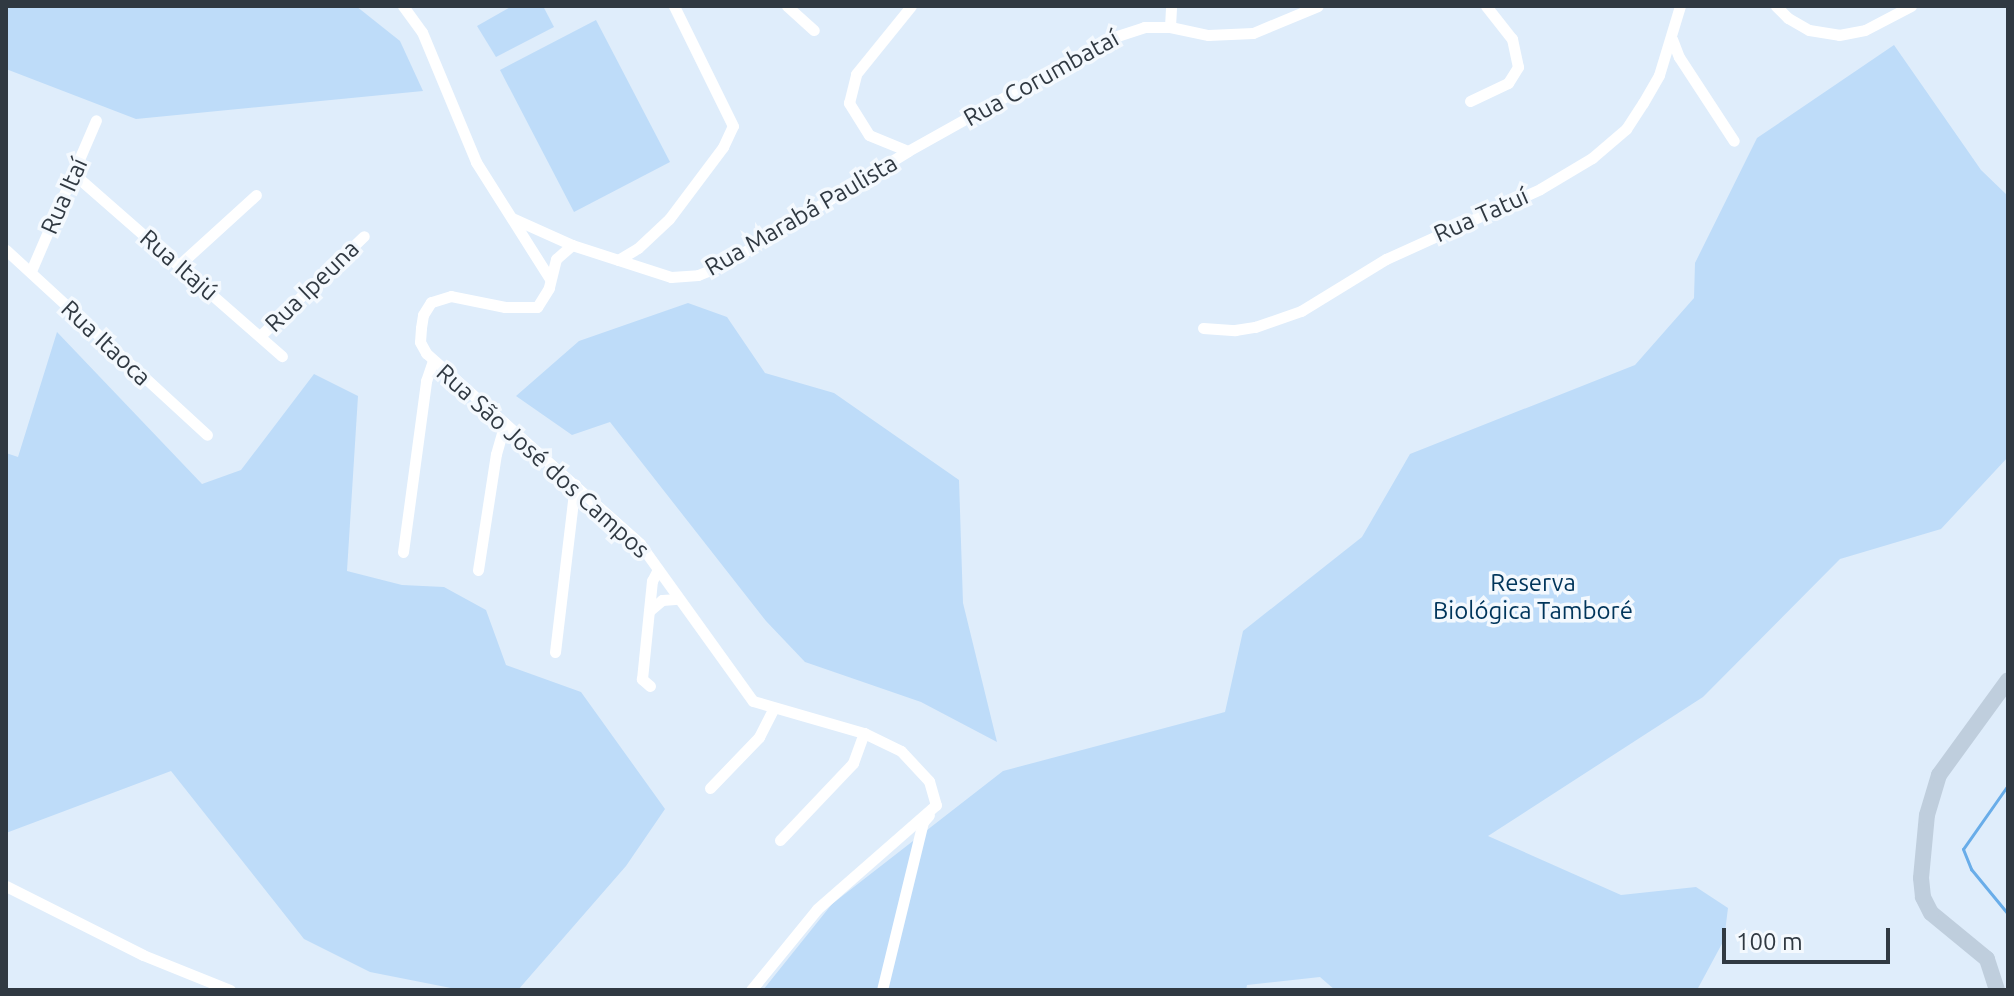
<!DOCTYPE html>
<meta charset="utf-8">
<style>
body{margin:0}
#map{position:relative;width:2014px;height:996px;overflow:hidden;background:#dfedfb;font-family:Ubuntu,sans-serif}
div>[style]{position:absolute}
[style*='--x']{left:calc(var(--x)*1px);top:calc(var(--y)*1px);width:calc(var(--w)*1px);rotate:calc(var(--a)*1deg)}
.green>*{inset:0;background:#bedcf9}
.stream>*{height:3px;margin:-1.5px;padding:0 1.5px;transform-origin:1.5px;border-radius:1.5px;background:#69ade9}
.street>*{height:11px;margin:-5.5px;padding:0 5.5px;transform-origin:5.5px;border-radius:5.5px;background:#fff}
.secondary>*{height:16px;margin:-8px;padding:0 8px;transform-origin:8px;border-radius:8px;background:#bfcedd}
span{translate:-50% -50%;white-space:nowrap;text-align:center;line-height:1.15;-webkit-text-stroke:7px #f4f9fe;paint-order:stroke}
.street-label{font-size:24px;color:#303942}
.park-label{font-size:24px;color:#00355b}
.frame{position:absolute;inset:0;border:8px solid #303942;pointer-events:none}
.scale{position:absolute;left:1722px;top:928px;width:168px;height:36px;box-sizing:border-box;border:4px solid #303942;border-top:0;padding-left:10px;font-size:24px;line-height:28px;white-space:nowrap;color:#303942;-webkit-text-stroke:6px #f4f9fe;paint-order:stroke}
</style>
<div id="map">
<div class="green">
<div style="clip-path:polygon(6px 6px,356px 6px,400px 41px,423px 91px,136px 119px,6px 69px)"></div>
<div style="clip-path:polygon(512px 6px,543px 6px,554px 27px,496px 57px,477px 26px)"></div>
<div style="clip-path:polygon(596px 20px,670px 162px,574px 212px,500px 70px)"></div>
<div style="clip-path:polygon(1894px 45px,1981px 170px,2008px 196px,2008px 457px,1941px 529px,1840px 559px,1703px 697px,1488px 836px,1621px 895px,1696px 887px,1728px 908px,1724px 940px,1697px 990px,1335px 990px,1320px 977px,1247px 985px,1246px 990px,763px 990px,832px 904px,1003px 771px,1225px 712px,1243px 631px,1362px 537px,1410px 454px,1635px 365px,1694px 298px,1695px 263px,1757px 138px)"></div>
<div style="clip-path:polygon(688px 303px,727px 317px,765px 373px,834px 393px,959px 480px,963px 603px,997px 742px,921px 702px,805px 662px,766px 621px,610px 422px,572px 435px,516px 396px,579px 341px)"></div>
<div style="clip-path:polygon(57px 332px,202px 484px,241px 470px,314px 374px,358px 396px,347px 571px,402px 585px,444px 587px,486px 610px,506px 665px,581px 692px,665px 809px,626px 866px,518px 990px,461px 990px,370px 972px,304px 939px,171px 771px,6px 833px,6px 453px,18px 457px)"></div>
</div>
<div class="stream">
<div style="--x:2008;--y:785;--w:78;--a:125.1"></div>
<div style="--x:1963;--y:849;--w:22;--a:68"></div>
<div style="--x:1971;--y:869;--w:58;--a:50.6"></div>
</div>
<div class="street">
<div style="--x:403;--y:6;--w:32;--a:54"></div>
<div style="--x:422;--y:32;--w:141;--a:67.4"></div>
<div style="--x:476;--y:162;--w:138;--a:57.7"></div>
<div style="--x:787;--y:6;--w:36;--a:42"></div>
<div style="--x:1776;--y:6;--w:17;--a:45"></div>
<div style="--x:1788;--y:18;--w:24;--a:30"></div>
<div style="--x:1809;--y:30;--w:30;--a:9"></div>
<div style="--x:1839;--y:35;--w:26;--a:-11"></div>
<div style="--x:1865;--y:30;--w:52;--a:-27.6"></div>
<div style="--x:1170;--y:27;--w:21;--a:-87"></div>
<div style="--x:1672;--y:39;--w:19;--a:69"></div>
<div style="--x:1679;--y:57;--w:100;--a:56.8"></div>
<div style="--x:1470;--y:101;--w:42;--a:-25.3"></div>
<div style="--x:1508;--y:83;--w:19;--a:-58"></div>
<div style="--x:1518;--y:67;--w:29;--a:-102"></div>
<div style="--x:1512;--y:39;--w:42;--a:-128.2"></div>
<div style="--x:908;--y:151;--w:42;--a:-157.7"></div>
<div style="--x:869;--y:135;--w:38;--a:-122"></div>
<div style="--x:849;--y:103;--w:30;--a:-76"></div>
<div style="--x:856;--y:74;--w:87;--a:-51"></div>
<div style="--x:75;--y:175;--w:275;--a:41.2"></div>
<div style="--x:512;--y:218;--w:66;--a:24.2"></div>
<div style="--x:572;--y:245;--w:104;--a:17.9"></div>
<div style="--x:671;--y:277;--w:27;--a:-4"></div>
<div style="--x:698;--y:275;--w:27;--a:-22"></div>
<div style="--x:723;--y:265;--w:217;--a:-31.6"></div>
<div style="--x:908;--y:151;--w:229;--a:-29.2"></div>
<div style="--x:1108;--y:39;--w:38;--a:-18"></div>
<div style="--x:1144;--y:27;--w:26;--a:0"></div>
<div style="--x:1170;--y:27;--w:39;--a:12"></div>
<div style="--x:1208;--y:35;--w:45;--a:-2.5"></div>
<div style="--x:1253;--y:33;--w:70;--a:-22.6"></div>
<div style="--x:572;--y:245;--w:21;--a:139"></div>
<div style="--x:556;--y:259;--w:30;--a:104"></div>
<div style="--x:549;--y:288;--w:22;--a:122"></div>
<div style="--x:537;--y:307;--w:32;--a:180"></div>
<div style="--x:505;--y:307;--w:55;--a:-168.5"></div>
<div style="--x:451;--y:296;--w:21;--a:163"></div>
<div style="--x:431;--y:302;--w:15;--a:122"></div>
<div style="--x:423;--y:315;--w:13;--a:99"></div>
<div style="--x:421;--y:328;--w:14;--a:94"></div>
<div style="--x:420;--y:342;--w:13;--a:61"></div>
<div style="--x:426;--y:353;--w:287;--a:41.7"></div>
<div style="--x:640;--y:544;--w:193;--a:54.3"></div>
<div style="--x:753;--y:701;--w:116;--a:16.1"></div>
<div style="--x:864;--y:733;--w:41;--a:25.9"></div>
<div style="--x:901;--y:751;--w:41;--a:47"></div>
<div style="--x:929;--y:781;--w:25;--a:74"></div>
<div style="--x:6;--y:250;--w:273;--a:42.6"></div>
<div style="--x:618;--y:260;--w:23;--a:-31"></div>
<div style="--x:638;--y:248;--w:42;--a:-43.1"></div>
<div style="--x:669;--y:219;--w:90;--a:-53.1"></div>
<div style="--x:723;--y:147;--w:23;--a:-65"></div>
<div style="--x:733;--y:126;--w:134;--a:-116.2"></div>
<div style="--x:179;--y:265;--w:104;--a:-42.3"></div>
<div style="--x:31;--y:271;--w:164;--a:-66.7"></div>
<div style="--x:1203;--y:328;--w:32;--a:4"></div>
<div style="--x:1235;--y:330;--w:20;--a:-9"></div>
<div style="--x:1255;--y:327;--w:49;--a:-19.2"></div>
<div style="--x:1301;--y:311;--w:100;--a:-31.5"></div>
<div style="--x:1386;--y:259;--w:169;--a:-24.4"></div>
<div style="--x:1540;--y:189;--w:61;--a:-30.8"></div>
<div style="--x:1592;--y:158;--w:45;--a:-40.5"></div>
<div style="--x:1626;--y:129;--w:31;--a:-57"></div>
<div style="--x:1643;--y:103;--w:32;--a:-60"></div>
<div style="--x:1659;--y:75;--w:72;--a:-73.1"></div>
<div style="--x:260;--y:336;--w:144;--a:-43.9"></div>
<div style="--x:403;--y:552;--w:173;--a:-82.3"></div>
<div style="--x:426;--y:381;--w:21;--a:-71"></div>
<div style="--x:478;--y:570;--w:117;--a:-81.2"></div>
<div style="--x:496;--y:454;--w:32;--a:-74"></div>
<div style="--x:649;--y:611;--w:17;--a:-40"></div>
<div style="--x:662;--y:600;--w:16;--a:-4"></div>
<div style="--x:555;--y:652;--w:169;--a:-83.2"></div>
<div style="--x:650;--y:686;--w:11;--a:-139"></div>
<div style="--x:642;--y:679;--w:99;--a:-84.2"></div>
<div style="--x:652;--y:581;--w:13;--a:-63"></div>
<div style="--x:710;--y:788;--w:71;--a:-46.1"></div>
<div style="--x:759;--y:737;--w:30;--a:-63"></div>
<div style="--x:780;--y:840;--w:106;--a:-46.5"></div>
<div style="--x:853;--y:763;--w:32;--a:-70"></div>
<div style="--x:6;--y:886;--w:153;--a:26.7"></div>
<div style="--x:143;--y:955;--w:94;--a:21.9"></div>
<div style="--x:751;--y:990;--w:104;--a:-50.8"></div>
<div style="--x:817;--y:909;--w:158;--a:-41.2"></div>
<div style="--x:882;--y:990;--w:173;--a:-76.3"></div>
<div style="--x:923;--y:822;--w:9;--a:-49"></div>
</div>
<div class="secondary">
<div style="--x:1997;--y:990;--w:33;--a:-108"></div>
<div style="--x:1987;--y:959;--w:72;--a:-140.6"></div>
<div style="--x:1931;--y:913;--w:18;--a:-117"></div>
<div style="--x:1923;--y:897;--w:19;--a:-96"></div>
<div style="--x:1921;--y:878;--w:63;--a:-84.6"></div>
<div style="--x:1927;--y:815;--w:42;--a:-73.3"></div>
<div style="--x:1939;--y:775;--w:117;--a:-54"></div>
</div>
<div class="street-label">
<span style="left:1041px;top:78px;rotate:-29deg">Rua Corumbataí</span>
<span style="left:64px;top:196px;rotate:-66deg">Rua Itaí</span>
<span style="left:801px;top:215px;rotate:-30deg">Rua Marabá Paulista</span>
<span style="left:1481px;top:215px;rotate:-24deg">Rua Tatuí</span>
<span style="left:179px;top:265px;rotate:41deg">Rua Itajú</span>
<span style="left:312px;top:286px;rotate:-44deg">Rua Ipeuna</span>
<span style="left:106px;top:343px;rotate:43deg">Rua Itaoca</span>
<span style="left:543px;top:461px;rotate:42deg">Rua São José dos Campos</span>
</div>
<div class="park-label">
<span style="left:1533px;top:597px">Reserva<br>Biológica Tamboré</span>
</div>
<div class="frame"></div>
<div class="scale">100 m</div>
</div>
